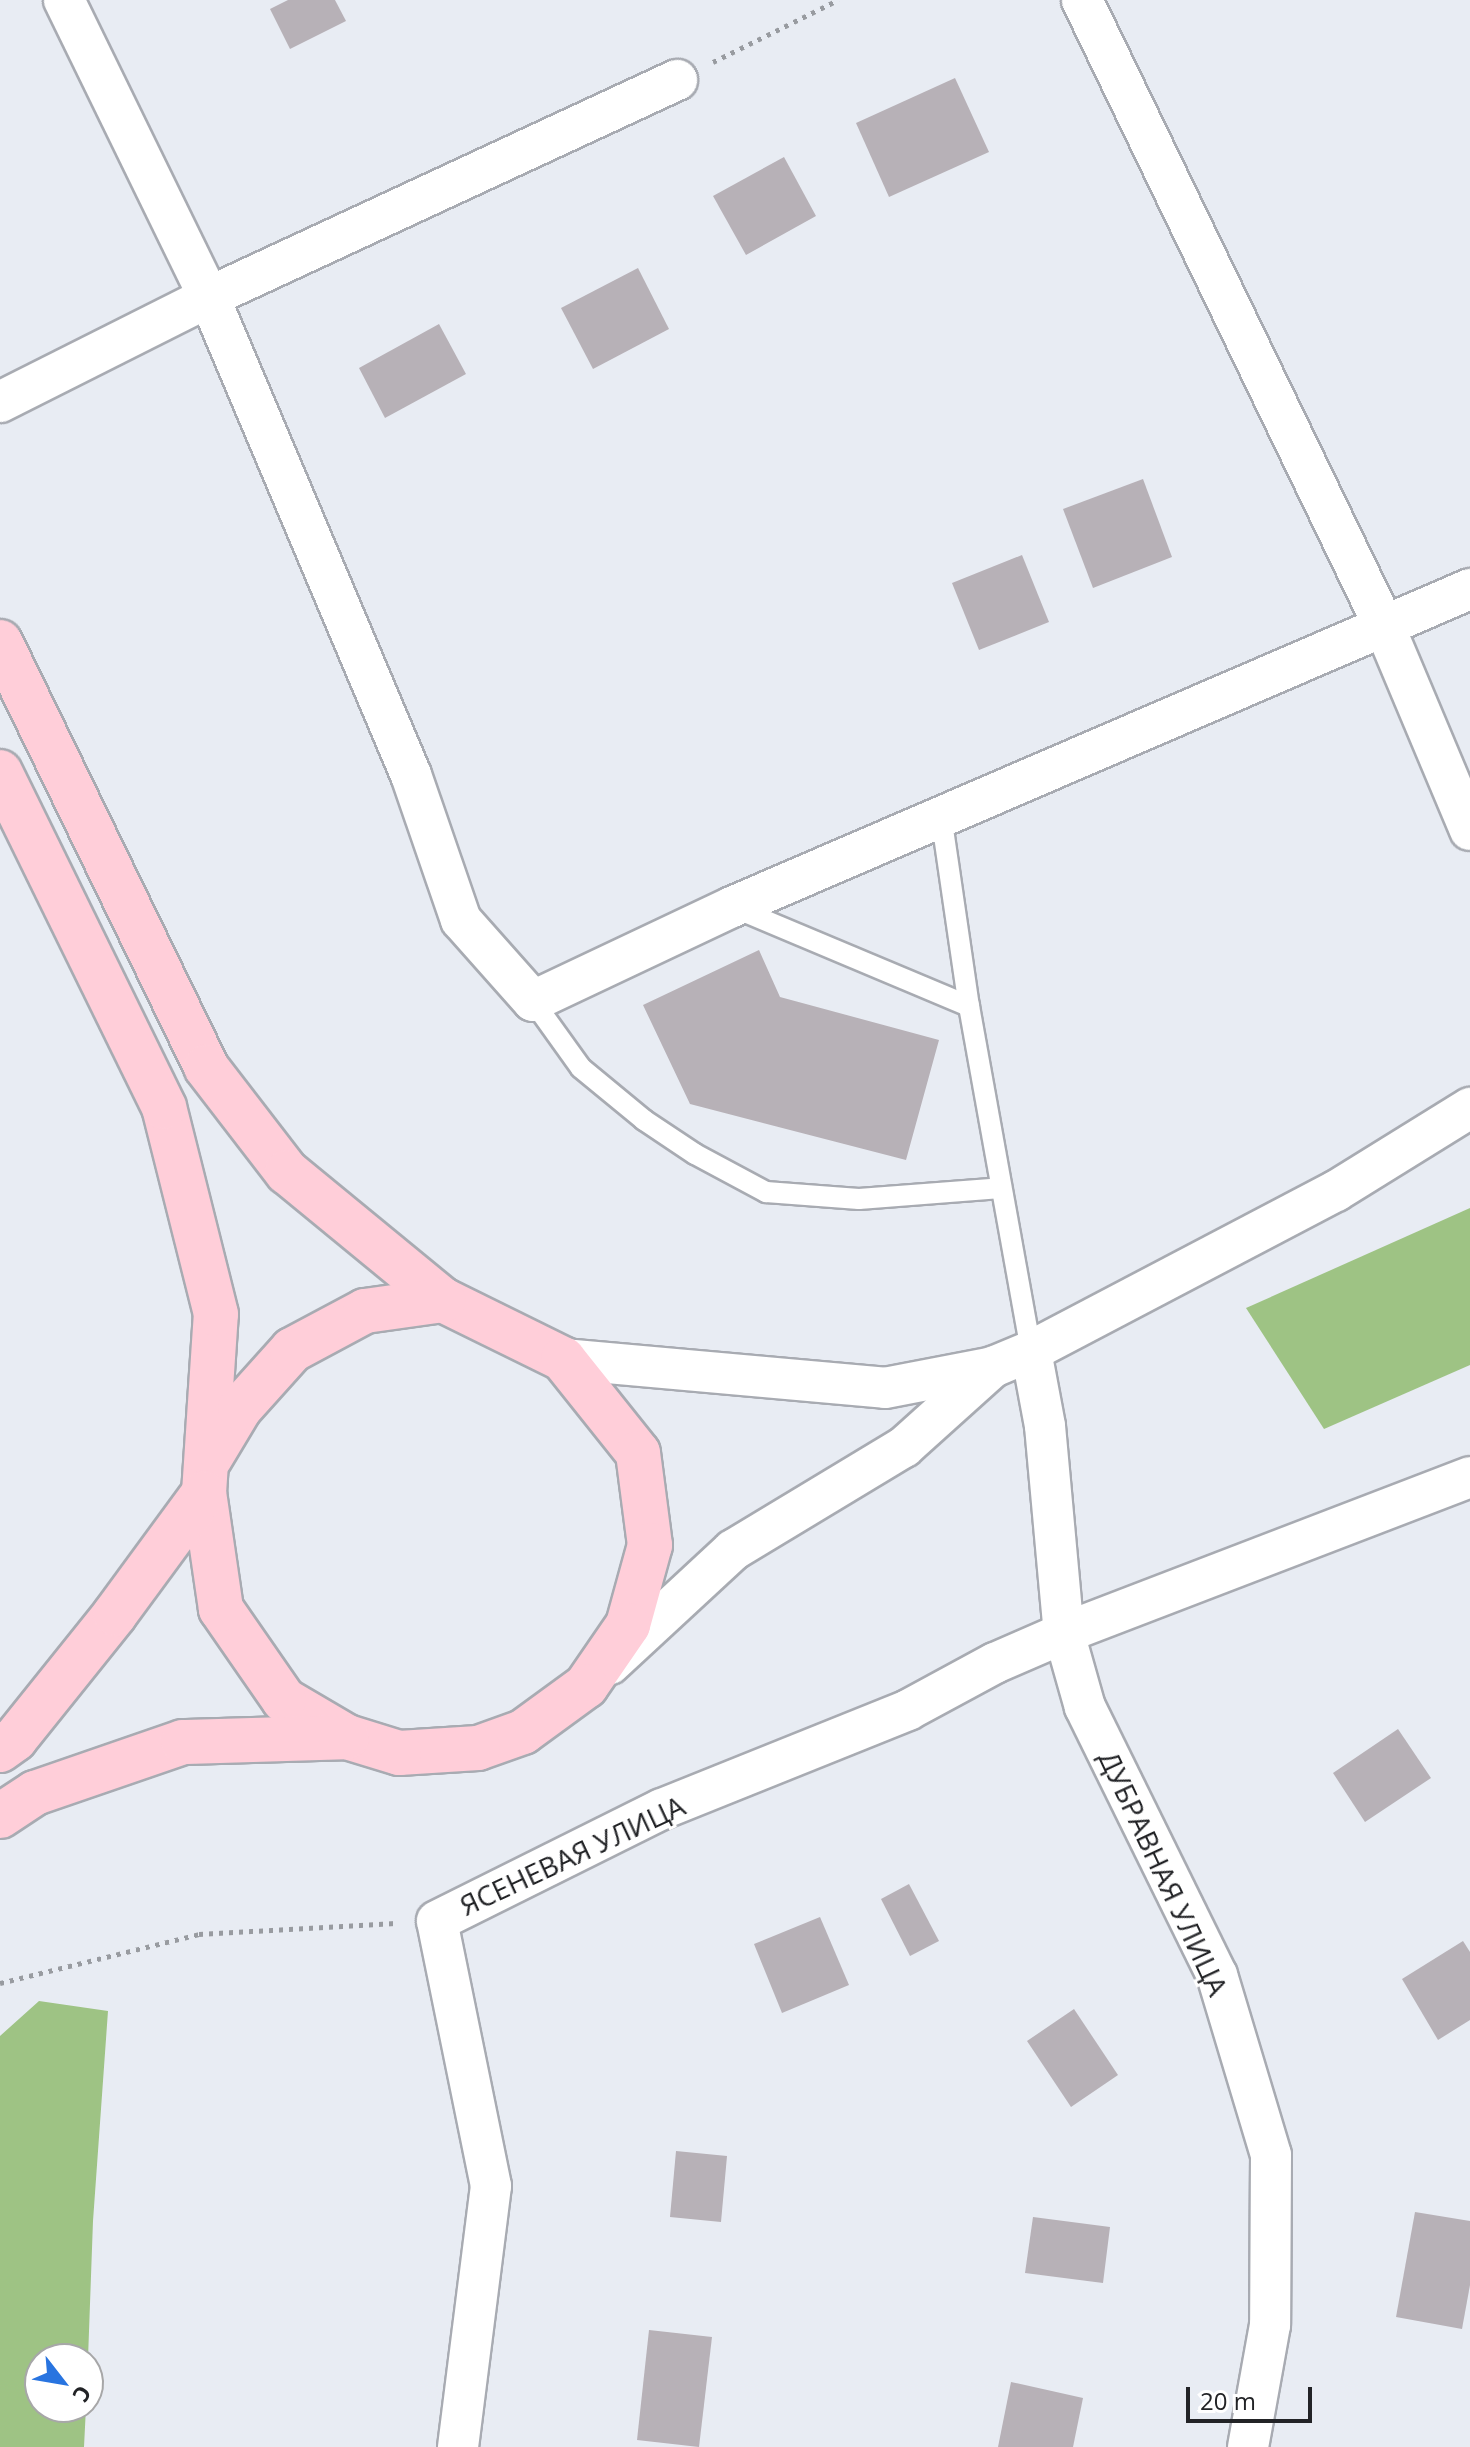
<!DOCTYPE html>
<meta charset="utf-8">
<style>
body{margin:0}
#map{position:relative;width:1470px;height:2447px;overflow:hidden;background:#e8ecf3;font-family:"Open Sans",sans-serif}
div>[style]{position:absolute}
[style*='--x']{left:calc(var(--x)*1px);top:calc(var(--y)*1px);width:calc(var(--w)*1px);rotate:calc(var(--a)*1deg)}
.forest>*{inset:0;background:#9ec384}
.building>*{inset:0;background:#b7b1b7}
.path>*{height:5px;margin-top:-2.5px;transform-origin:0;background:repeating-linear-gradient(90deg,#989ba0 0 4px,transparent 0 10px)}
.roads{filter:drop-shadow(2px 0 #a8abb2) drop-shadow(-2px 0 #a8abb2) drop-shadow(0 2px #a8abb2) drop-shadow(0 -2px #a8abb2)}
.service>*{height:20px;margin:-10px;padding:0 10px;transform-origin:10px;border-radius:10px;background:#fff}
.minor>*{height:40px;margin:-20px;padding:0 20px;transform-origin:20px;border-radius:20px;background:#fff}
.primary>*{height:44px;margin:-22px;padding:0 22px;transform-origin:22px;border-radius:22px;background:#ffced9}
span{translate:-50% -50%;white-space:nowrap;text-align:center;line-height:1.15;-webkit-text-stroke:6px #fff;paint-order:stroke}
.street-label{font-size:28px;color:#222326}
.north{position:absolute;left:24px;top:2343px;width:80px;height:80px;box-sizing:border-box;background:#fff;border:2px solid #a7a7a8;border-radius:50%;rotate:121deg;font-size:22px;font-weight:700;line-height:32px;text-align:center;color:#222326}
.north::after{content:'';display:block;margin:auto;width:28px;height:36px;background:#2874e0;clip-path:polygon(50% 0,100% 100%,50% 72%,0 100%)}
.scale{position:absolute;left:1186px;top:2387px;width:126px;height:36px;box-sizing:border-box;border:4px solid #222326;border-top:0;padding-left:10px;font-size:24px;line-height:28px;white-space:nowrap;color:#222326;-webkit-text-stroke:6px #fff;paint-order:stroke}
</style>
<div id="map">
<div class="forest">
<div style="clip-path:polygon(1470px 1208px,1470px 1365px,1324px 1429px,1246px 1308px)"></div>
<div style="clip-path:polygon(39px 2001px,108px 2011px,93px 2221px,88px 2359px,40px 2359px,40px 2407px,86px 2407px,84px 2447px,0 2447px,0 2036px)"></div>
</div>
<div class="building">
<div style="clip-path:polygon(288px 0,335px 0,346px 21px,290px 49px,270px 9px)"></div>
<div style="clip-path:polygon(955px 78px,989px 152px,889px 197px,856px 123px)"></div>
<div style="clip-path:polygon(784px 157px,816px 216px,746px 255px,713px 196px)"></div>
<div style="clip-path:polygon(638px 268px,669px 329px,593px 369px,561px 308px)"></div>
<div style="clip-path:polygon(439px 324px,466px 374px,385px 418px,359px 368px)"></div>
<div style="clip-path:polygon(1143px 479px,1172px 557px,1093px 588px,1063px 509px)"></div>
<div style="clip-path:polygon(1022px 555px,1049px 622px,979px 650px,952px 583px)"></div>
<div style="clip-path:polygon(759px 950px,780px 997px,939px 1040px,906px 1160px,690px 1104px,643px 1005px)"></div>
<div style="clip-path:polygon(1398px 1729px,1431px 1778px,1365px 1822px,1333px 1773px)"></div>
<div style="clip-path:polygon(909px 1884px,939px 1941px,910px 1956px,881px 1899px)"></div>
<div style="clip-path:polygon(820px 1917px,849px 1985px,782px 2013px,754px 1944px)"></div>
<div style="clip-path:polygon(1463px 1941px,1470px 1952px,1470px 2020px,1438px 2040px,1402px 1979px)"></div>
<div style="clip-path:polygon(1074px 2009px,1118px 2075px,1071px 2107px,1027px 2041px)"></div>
<div style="clip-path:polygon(676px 2151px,727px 2156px,721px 2222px,670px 2217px)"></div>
<div style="clip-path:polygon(1415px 2212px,1470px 2221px,1470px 2285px,1462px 2329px,1396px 2317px)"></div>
<div style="clip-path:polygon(1033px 2217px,1110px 2227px,1103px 2283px,1025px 2273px)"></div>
<div style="clip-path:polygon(649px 2330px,712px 2337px,699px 2447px,637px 2440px)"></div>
<div style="clip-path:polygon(1011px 2382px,1083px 2398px,1073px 2447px,998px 2447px)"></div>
</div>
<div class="path">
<div style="--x:713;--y:62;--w:140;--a:-26.4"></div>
<div style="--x:0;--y:1983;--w:205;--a:-13.8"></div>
<div style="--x:199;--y:1934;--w:197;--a:-3.2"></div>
</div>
<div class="roads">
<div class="service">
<div style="--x:941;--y:815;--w:193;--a:81.7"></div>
<div style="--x:969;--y:1006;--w:351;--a:79.8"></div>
<div style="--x:733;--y:907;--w:256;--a:22.8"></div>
<div style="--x:533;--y:1001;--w:82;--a:54.4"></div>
<div style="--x:581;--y:1068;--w:82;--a:39.5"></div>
<div style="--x:644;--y:1120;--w:61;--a:33.7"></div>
<div style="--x:695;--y:1154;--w:81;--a:28.2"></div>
<div style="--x:766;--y:1192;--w:93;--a:4.3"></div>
<div style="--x:859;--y:1199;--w:142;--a:-4.4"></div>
</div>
<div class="minor">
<div style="--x:64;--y:0;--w:331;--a:64"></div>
<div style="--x:209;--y:297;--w:519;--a:67.09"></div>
<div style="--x:411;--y:775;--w:153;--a:71"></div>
<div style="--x:461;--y:920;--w:108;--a:48.4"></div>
<div style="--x:533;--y:1001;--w:220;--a:-25.3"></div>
<div style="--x:732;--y:907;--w:804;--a:-23.31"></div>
<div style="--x:1082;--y:0;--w:697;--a:64.24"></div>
<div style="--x:1385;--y:628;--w:219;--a:67.2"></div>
<div style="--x:0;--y:402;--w:234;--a:-26.7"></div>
<div style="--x:209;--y:297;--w:516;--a:-24.88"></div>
<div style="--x:1031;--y:1351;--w:76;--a:79.4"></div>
<div style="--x:1045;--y:1426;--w:208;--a:84.8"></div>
<div style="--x:1064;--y:1633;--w:77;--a:74.2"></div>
<div style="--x:1085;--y:1707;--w:299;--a:63.8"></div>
<div style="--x:1217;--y:1975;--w:188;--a:73.3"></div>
<div style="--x:1271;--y:2155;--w:170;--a:90.3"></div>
<div style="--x:1270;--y:2325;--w:124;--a:100.2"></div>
<div style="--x:563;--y:1359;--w:323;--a:5.1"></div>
<div style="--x:885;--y:1388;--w:110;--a:-11"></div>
<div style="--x:993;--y:1367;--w:41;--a:-22.8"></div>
<div style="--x:1031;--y:1351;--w:344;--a:-27.7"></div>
<div style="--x:1336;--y:1191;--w:158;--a:-31.8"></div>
<div style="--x:610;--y:1664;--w:168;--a:-42.8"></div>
<div style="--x:733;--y:1550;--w:200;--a:-31.1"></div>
<div style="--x:904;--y:1447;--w:120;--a:-42"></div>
<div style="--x:458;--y:2447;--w:263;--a:-82.8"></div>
<div style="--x:491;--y:2186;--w:270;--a:-101.5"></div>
<div style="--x:437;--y:1921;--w:251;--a:-26.5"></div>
<div style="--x:662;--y:1809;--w:265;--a:-21.9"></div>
<div style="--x:908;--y:1710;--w:99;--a:-28.4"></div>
<div style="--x:995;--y:1663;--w:75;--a:-23.5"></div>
<div style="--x:1064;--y:1633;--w:435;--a:-21"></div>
</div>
<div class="primary">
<div style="--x:0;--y:642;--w:472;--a:64.1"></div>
<div style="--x:206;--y:1067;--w:133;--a:52.4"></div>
<div style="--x:287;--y:1172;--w:202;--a:39.4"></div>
<div style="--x:443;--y:1300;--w:134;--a:26.2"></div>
<div style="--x:563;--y:1359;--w:120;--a:51.4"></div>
<div style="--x:638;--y:1453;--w:93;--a:82.6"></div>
<div style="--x:650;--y:1545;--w:83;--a:105.4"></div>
<div style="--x:628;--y:1625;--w:74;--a:124.5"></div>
<div style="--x:586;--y:1686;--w:78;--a:143.9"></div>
<div style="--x:523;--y:1732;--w:48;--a:160.4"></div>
<div style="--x:478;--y:1748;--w:79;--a:176.4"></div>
<div style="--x:399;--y:1753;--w:54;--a:-162.9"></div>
<div style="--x:347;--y:1737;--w:73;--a:-149.6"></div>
<div style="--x:284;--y:1700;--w:111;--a:-124.7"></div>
<div style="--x:221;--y:1609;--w:117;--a:-98.3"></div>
<div style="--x:204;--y:1493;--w:179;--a:-86.2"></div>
<div style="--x:216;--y:1314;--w:213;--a:-104.1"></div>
<div style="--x:164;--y:1107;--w:373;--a:-116.1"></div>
<div style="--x:210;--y:1458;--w:58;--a:-59"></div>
<div style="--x:240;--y:1408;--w:78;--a:-48.1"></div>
<div style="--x:292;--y:1350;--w:83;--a:-28.1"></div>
<div style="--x:365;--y:1311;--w:79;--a:-8"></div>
<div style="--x:0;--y:1750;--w:19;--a:-36"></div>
<div style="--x:15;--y:1739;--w:160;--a:-51.3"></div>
<div style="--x:115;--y:1614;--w:150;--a:-53.7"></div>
<div style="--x:0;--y:1816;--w:42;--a:-33.3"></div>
<div style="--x:35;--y:1793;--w:157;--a:-19"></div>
<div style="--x:183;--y:1742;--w:164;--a:-1.7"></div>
</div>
</div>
<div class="street-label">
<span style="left:572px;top:1855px;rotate:-25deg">ЯСЕНЕВАЯ УЛИЦА</span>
<span style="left:1164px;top:1873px;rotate:65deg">ДУБРАВНАЯ УЛИЦА</span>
</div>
<div class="north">С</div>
<div class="scale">20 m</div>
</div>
